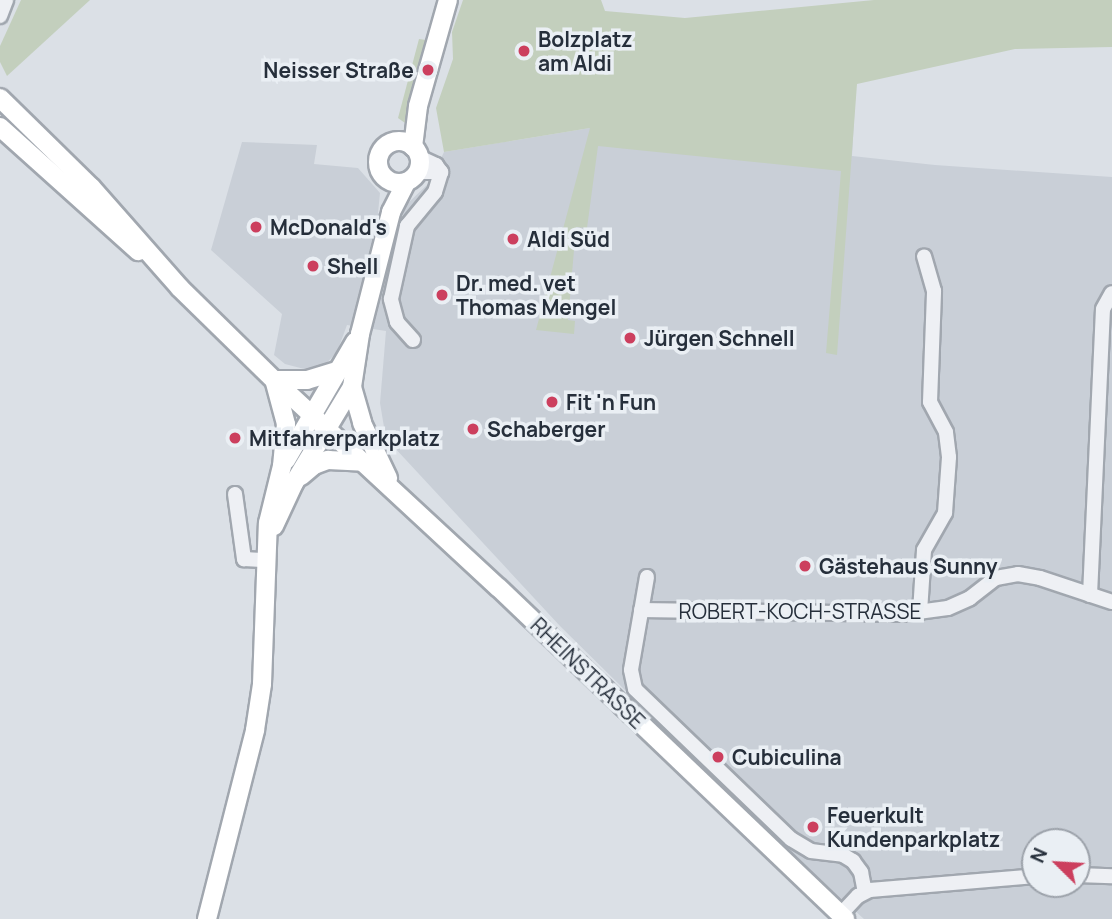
<!DOCTYPE html>
<meta charset="utf-8">
<style>
body{margin:0}
#map{position:relative;width:1112px;height:919px;overflow:hidden;background:#dbe0e6;font-family:Manrope,sans-serif}
div>[style]{position:absolute}
[style*='--x']{left:calc(var(--x)*1px);top:calc(var(--y)*1px);width:calc(var(--w)*1px);rotate:calc(var(--a)*1deg)}
.built>*{inset:0;background:#c9cfd7}
.green>*{inset:0;background:#c3cfbd}
.roads{filter:drop-shadow(2px 0 #a1a7af) drop-shadow(-2px 0 #a1a7af) drop-shadow(0 2px #a1a7af) drop-shadow(0 -2px #a1a7af)}
.minor>*{height:14px;margin:-7px;padding:0 7px;transform-origin:7px;border-radius:7px;background:#eef0f4}
.major>*{height:18px;margin:-9px;padding:0 9px;transform-origin:9px;border-radius:9px;background:#fff}
.major>.ring{margin:-9px;padding:0;box-sizing:content-box;background:none;border:18px solid #fff;border-radius:50%}
.dots>*{width:19px;height:19px;translate:-50% -50%;box-sizing:border-box;border:4px solid #eaeff4;border-radius:50%}
span{translate:-50% -50%;white-space:nowrap;text-align:center;line-height:1.15;-webkit-text-stroke:7px #eaeff4;paint-order:stroke}
.poi-label{font-size:21px;color:#262f3b;font-weight:700}
.left{translate:0 -50%;text-align:left}
.right{translate:-100% -50%;text-align:right}
.street-label{font-size:21px;color:#262f3b}
.north{position:absolute;left:1021px;top:828px;width:70px;height:70px;box-sizing:border-box;background:#eaeff4;border:2px solid #9ca2aa;border-radius:50%;rotate:294deg;font-size:19px;font-weight:700;line-height:28px;text-align:center;color:#262f3b}
.north::after{content:'';display:block;margin:auto;width:24px;height:32px;background:#cc3f5e;clip-path:polygon(50% 0,100% 100%,50% 72%,0 100%)}
</style>
<div id="map">
<div class="built">
<div style="clip-path:polygon(evenodd,856px 84px,852px 156px,935px 165px,1112px 177px,1112px 919px,864px 919px,782px 845px,560px 626px,393px 446px,385px 433px,380px 403px,386px 331px,347px 325px,337px 352px,322px 368px,312px 371px,285px 364px,274px 355px,282px 314px,211px 250px,242px 142px,317px 145px,314px 164px,358px 168px,380px 193px,378px 213px,401px 220px,406px 205px,429px 183px,444px 152px,856px 84px,1035px 842px,1077px 842px,1077px 884px,1035px 884px,1035px 842px)"></div>
</div>
<div class="green">
<div style="clip-path:polygon(21px 0,90px 0,7px 76px,0 62px,0 46px)"></div>
<div style="clip-path:polygon(463px 0,601px 0,605px 11px,685px 18px,874px 0,1112px 0,1112px 47px,1015px 49px,857px 84px,837px 355px,826px 353px,841px 171px,598px 146px,587px 228px,576px 227px,568px 320px,575px 321px,574px 334px,536px 330px,590px 128px,444px 152px,436px 108px,453px 59px,452px 32px)"></div>
<div style="clip-path:polygon(419px 39px,426px 40px,425px 62px,405px 123px,398px 118px)"></div>
</div>
<div class="roads">
<div class="minor">
<div style="--x:0;--y:16;--w:17;--a:-69"></div>
<div style="--x:419;--y:157;--w:19;--a:25"></div>
<div style="--x:436;--y:165;--w:9;--a:54"></div>
<div style="--x:417;--y:172;--w:24;--a:0"></div>
<div style="--x:413;--y:340;--w:24;--a:-132"></div>
<div style="--x:397;--y:322;--w:24;--a:-105"></div>
<div style="--x:391;--y:299;--w:75;--a:-77.6"></div>
<div style="--x:407;--y:226;--w:44;--a:-50.5"></div>
<div style="--x:435;--y:192;--w:21;--a:-73"></div>
<div style="--x:235;--y:494;--w:66;--a:82.1"></div>
<div style="--x:244;--y:559;--w:22;--a:3"></div>
<div style="--x:647;--y:577;--w:94;--a:99.8"></div>
<div style="--x:631;--y:670;--w:19;--a:78"></div>
<div style="--x:635;--y:689;--w:216;--a:43.9"></div>
<div style="--x:791;--y:839;--w:23;--a:31"></div>
<div style="--x:811;--y:851;--w:32;--a:7"></div>
<div style="--x:843;--y:855;--w:12;--a:31"></div>
<div style="--x:853;--y:861;--w:14;--a:54"></div>
<div style="--x:861;--y:872;--w:20;--a:79"></div>
<div style="--x:1090;--y:595;--w:286;--a:-87.4"></div>
<div style="--x:1103;--y:309;--w:18;--a:-61"></div>
<div style="--x:641;--y:610;--w:262;--a:0.9"></div>
<div style="--x:903;--y:614;--w:45;--a:-7.6"></div>
<div style="--x:948;--y:608;--w:24;--a:-24"></div>
<div style="--x:970;--y:598;--w:33;--a:-38"></div>
<div style="--x:996;--y:578;--w:22;--a:-10"></div>
<div style="--x:1018;--y:574;--w:22;--a:10"></div>
<div style="--x:1040;--y:578;--w:76;--a:18.4"></div>
<div style="--x:920;--y:612;--w:62;--a:-86.3"></div>
<div style="--x:924;--y:550;--w:43;--a:-60.4"></div>
<div style="--x:945;--y:513;--w:56;--a:-85.9"></div>
<div style="--x:949;--y:457;--w:25;--a:-97"></div>
<div style="--x:946;--y:432;--w:34;--a:-118"></div>
<div style="--x:930;--y:402;--w:111;--a:-87.9"></div>
<div style="--x:934;--y:291;--w:36;--a:-106"></div>
<div style="--x:1077;--y:875;--w:35;--a:2"></div>
<div style="--x:841;--y:914;--w:25;--a:-47"></div>
<div style="--x:858;--y:896;--w:13;--a:-27"></div>
<div style="--x:870;--y:890;--w:166;--a:-4.8"></div>
</div>
<div class="major">
<div style="--x:0;--y:98;--w:127;--a:44.4"></div>
<div style="--x:91;--y:187;--w:135;--a:48.6"></div>
<div style="--x:180;--y:288;--w:132;--a:44.4"></div>
<div style="--x:274;--y:380;--w:306;--a:42.8"></div>
<div style="--x:499;--y:588;--w:479;--a:43.7"></div>
<div style="--x:0;--y:127;--w:186;--a:41.9"></div>
<div class="ring" style="left:378px;top:141px;width:24px;height:24px"></div>
<div style="--x:413;--y:147;--w:41;--a:-83"></div>
<div style="--x:418;--y:106;--w:110;--a:-74.2"></div>
<div style="--x:274;--y:380;--w:33;--a:0"></div>
<div style="--x:307;--y:380;--w:34;--a:-17"></div>
<div style="--x:352;--y:387;--w:37;--a:74"></div>
<div style="--x:362;--y:423;--w:61;--a:64.7"></div>
<div style="--x:286;--y:460;--w:137;--a:-59.7"></div>
<div style="--x:301;--y:476;--w:17;--a:-40"></div>
<div style="--x:314;--y:465;--w:15;--a:-20"></div>
<div style="--x:328;--y:460;--w:35;--a:3"></div>
<div style="--x:274;--y:526;--w:47;--a:-65.1"></div>
<div style="--x:294;--y:483;--w:112;--a:-58.9"></div>
<div style="--x:352;--y:387;--w:54;--a:-81.4"></div>
<div style="--x:360;--y:334;--w:126;--a:-75.7"></div>
<div style="--x:391;--y:212;--w:34;--a:-63"></div>
<div style="--x:207;--y:919;--w:195;--a:-75.7"></div>
<div style="--x:255;--y:730;--w:47;--a:-81.3"></div>
<div style="--x:262;--y:684;--w:161;--a:-87.9"></div>
<div style="--x:268;--y:523;--w:59;--a:-76.2"></div>
<div style="--x:282;--y:466;--w:42;--a:-84.6"></div>
<div style="--x:286;--y:424;--w:42;--a:-105"></div>
</div>
</div>
<div class="dots">
<div style="left:524px;top:51px;background:#cc3f5e"></div>
<div style="left:428px;top:70px;background:#cc3f5e"></div>
<div style="left:256px;top:227px;background:#cc3f5e"></div>
<div style="left:513px;top:239px;background:#cc3f5e"></div>
<div style="left:313px;top:266px;background:#cc3f5e"></div>
<div style="left:442px;top:295px;background:#cc3f5e"></div>
<div style="left:630px;top:338px;background:#cc3f5e"></div>
<div style="left:552px;top:402px;background:#cc3f5e"></div>
<div style="left:473px;top:429px;background:#cc3f5e"></div>
<div style="left:235px;top:438px;background:#cc3f5e"></div>
<div style="left:805px;top:566px;background:#cc3f5e"></div>
<div style="left:718px;top:757px;background:#cc3f5e"></div>
<div style="left:813px;top:827px;background:#cc3f5e"></div>
</div>
<div class="poi-label">
<span class="left" style="left:538px;top:51px">Bolzplatz<br>am Aldi</span>
<span class="right" style="left:414px;top:70px">Neisser Straße</span>
<span class="left" style="left:270px;top:227px">McDonald's</span>
<span class="left" style="left:527px;top:239px">Aldi Süd</span>
<span class="left" style="left:327px;top:266px">Shell</span>
<span class="left" style="left:456px;top:295px">Dr. med. vet<br>Thomas Mengel</span>
<span class="left" style="left:644px;top:338px">Jürgen Schnell</span>
<span class="left" style="left:566px;top:402px">Fit 'n Fun</span>
<span class="left" style="left:487px;top:429px">Schaberger</span>
<span class="left" style="left:249px;top:438px">Mitfahrerparkplatz</span>
<span class="left" style="left:819px;top:566px">Gästehaus Sunny</span>
<span class="left" style="left:732px;top:757px">Cubiculina</span>
<span class="left" style="left:827px;top:827px">Feuerkult<br>Kundenparkplatz</span>
</div>
<div class="street-label">
<span style="left:800px;top:611px">ROBERT-KOCH-STRASSE</span>
<span style="left:588px;top:673px;rotate:44deg">RHEINSTRASSE</span>
</div>
<div class="north">N</div>
</div>
